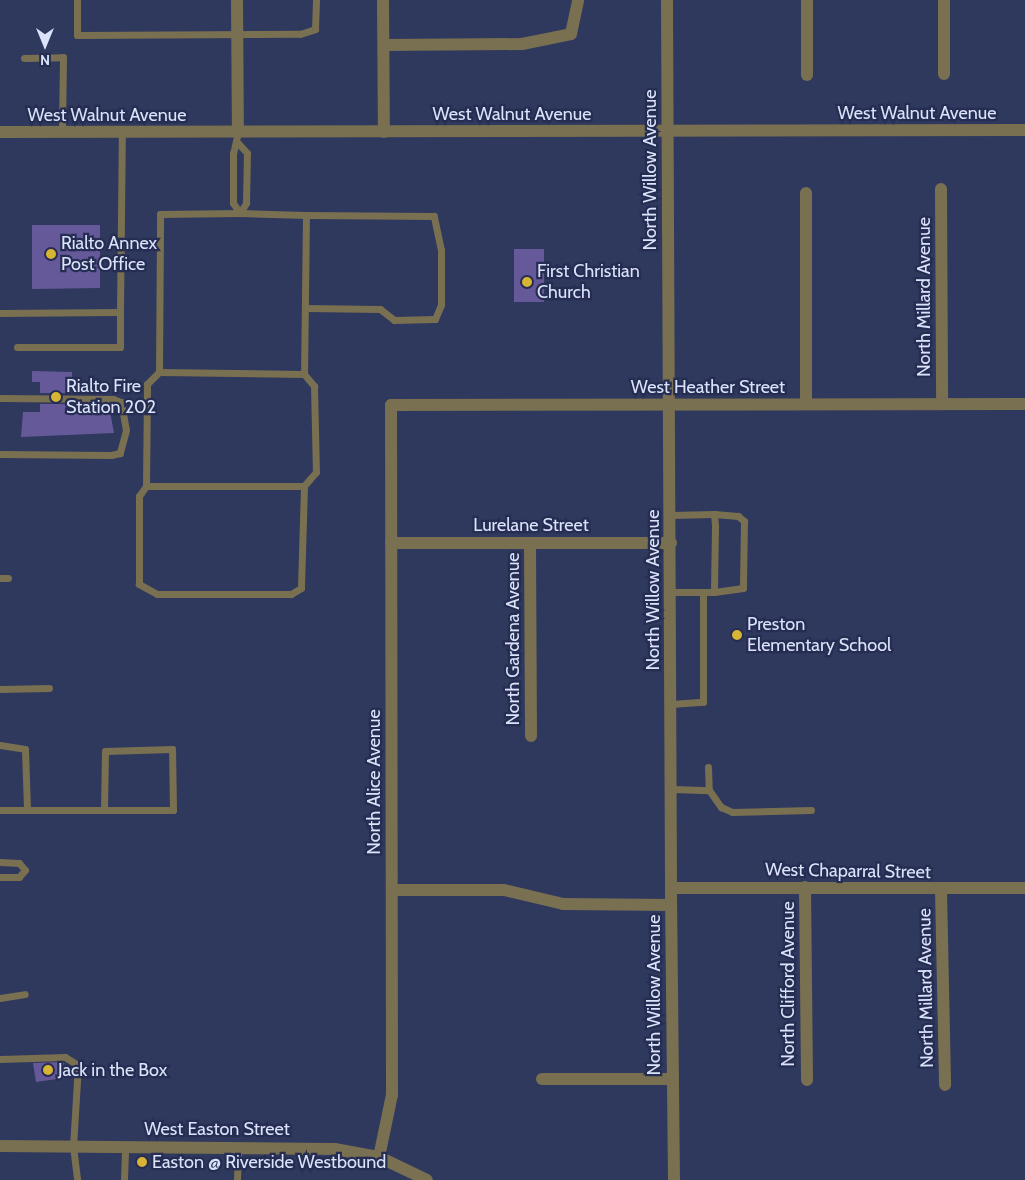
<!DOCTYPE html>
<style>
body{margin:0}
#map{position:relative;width:1025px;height:1180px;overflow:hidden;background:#2f385d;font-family:Cabin,sans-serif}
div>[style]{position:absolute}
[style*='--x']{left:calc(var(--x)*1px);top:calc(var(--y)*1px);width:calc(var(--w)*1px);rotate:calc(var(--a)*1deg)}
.building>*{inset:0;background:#66599a}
.service>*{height:7px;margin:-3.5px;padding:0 3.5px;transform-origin:3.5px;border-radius:3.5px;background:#796f51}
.minor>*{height:12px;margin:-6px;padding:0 6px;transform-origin:6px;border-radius:6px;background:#796f51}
.tertiary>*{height:12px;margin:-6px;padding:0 6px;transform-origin:6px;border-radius:6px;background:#796f51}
.dots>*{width:14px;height:14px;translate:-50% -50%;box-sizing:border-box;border:2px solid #252d52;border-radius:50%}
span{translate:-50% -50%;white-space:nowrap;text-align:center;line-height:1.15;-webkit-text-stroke:4.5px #252d52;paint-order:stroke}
.street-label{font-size:18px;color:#dbe3fa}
.poi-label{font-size:18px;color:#dbe3fa}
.left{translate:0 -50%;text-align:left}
.north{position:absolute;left:20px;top:20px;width:50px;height:50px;-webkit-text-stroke:4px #252d52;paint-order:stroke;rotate:180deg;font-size:14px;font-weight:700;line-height:20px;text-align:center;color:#dbe3fa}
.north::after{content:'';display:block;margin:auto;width:18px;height:22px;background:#dbe3fa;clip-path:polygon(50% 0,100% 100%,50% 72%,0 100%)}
</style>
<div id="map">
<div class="building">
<div style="clip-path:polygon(32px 225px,100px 225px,100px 288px,32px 289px)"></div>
<div style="clip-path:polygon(514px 249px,544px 249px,544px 302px,514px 302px)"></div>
<div style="clip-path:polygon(32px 371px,72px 372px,72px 393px,40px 393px,40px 382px,32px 382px)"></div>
<div style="clip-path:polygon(40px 404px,72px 404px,72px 411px,110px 411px,114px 433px,21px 437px,23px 412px,40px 412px)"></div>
<div style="clip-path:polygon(33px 1063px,64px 1062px,64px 1078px,36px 1082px)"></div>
</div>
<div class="service">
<div style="--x:77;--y:0;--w:35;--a:90"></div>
<div style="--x:77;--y:35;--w:223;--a:-0.3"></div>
<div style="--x:300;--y:34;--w:16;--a:-18"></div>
<div style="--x:315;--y:29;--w:29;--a:-88"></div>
<div style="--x:24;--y:58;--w:39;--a:-1"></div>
<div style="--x:63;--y:57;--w:75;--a:90.8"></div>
<div style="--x:238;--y:132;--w:22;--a:103"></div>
<div style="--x:233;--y:153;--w:50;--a:90"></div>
<div style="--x:233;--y:203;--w:12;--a:55"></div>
<div style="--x:240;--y:213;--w:12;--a:-59"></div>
<div style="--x:246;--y:203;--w:50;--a:-88.9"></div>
<div style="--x:247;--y:153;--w:13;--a:-132"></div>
<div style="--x:305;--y:308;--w:75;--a:0.8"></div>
<div style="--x:380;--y:309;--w:18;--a:38"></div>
<div style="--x:394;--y:320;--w:41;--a:-1.4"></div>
<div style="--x:435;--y:319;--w:15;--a:-67"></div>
<div style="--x:441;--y:305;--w:55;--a:-90"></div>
<div style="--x:441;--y:250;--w:35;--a:-102"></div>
<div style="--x:434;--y:216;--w:128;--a:-179.6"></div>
<div style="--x:0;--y:313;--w:120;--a:-0.5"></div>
<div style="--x:120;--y:312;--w:180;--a:-89.4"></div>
<div style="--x:17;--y:347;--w:103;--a:0"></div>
<div style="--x:120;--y:347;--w:35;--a:-90"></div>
<div style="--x:159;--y:372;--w:145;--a:0.8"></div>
<div style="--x:0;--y:398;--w:113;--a:0.5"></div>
<div style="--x:113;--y:399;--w:9;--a:21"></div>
<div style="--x:121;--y:402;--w:28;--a:80"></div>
<div style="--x:126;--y:430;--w:24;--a:105"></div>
<div style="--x:120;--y:453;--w:9;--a:167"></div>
<div style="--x:111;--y:455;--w:111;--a:-179.5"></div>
<div style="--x:146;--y:486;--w:102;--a:-89.4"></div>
<div style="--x:147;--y:384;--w:17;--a:-45"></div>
<div style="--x:159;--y:372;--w:158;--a:-89.6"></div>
<div style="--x:160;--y:214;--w:80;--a:-0.7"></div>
<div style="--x:240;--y:213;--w:66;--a:1.7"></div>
<div style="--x:306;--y:215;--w:159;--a:90.7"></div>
<div style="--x:304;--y:374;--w:16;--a:50"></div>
<div style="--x:314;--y:386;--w:86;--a:88.7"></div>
<div style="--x:316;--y:472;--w:18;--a:131"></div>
<div style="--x:304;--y:486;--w:102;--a:91.7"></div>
<div style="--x:301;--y:588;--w:12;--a:149"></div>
<div style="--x:291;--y:594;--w:134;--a:180"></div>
<div style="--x:157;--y:594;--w:21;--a:-151"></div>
<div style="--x:139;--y:584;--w:88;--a:-90"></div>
<div style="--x:139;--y:496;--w:12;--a:-55"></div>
<div style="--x:146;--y:486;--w:158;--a:0"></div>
<div style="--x:714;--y:514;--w:24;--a:5"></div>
<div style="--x:738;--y:516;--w:8;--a:40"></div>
<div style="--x:744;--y:521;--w:67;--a:90.9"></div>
<div style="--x:743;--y:588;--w:29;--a:172"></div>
<div style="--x:671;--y:515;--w:43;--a:-1.3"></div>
<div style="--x:714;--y:514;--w:12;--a:85"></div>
<div style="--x:715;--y:526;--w:66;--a:90.9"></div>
<div style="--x:714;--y:592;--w:43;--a:180"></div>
<div style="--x:0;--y:578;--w:8;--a:0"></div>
<div style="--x:0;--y:689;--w:49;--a:-1.2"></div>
<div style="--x:671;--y:704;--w:32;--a:-4"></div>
<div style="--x:703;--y:702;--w:110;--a:-90"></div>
<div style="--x:0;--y:745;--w:25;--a:9"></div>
<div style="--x:25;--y:749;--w:61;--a:88.1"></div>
<div style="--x:708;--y:767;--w:23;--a:88"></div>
<div style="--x:709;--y:790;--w:21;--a:55"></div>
<div style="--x:721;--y:807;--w:12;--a:24"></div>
<div style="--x:732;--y:812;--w:79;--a:-1.5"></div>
<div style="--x:672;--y:789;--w:37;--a:2"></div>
<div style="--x:0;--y:810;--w:173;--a:0"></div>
<div style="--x:173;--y:810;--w:61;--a:-90.9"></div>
<div style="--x:172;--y:749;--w:67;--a:178.3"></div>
<div style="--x:105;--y:751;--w:59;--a:91"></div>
<div style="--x:0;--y:862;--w:19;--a:3"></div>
<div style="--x:19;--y:863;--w:9;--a:49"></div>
<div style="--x:25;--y:870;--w:9;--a:131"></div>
<div style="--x:19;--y:877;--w:19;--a:180"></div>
<div style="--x:0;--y:998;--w:25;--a:-9"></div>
<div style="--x:0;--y:1059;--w:65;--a:-1.8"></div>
<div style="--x:65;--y:1057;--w:15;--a:32"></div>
<div style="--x:78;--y:1065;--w:81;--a:93.5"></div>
<div style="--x:73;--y:1146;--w:34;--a:83"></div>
<div style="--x:124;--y:1180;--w:34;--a:-88"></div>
<div style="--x:237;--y:1180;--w:33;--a:-88"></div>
</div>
<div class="minor">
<div style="--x:237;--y:0;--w:132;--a:89.6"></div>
<div style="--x:383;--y:0;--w:132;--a:89.6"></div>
<div style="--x:807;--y:0;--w:75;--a:90"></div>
<div style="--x:944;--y:0;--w:74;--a:90"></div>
<div style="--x:384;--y:45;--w:138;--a:-0.4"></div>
<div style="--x:522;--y:44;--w:50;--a:-11.5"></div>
<div style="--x:571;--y:34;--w:35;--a:-78"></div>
<div style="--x:941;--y:189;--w:215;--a:89.7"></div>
<div style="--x:806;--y:193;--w:211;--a:90"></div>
<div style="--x:391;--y:543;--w:280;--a:0"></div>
<div style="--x:530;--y:543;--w:193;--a:89.7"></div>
<div style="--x:805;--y:887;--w:193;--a:89.4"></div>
<div style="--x:392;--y:890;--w:112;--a:0"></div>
<div style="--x:504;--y:890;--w:61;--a:13.3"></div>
<div style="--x:563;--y:904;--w:108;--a:0.5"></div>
<div style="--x:941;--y:890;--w:195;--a:88.8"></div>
<div style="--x:542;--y:1079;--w:130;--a:0"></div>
<div style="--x:379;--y:1157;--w:63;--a:-78.2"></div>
<div style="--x:392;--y:1095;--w:690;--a:-90.08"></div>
<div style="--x:391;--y:405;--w:634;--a:-0.09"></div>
<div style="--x:674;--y:1180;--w:292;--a:-90.6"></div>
<div style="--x:671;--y:888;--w:354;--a:0"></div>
</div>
<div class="tertiary">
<div style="--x:667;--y:0;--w:888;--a:89.74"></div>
<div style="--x:0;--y:132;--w:1025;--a:-0.11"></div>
<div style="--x:0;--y:1146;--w:335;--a:0.5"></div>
<div style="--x:335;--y:1149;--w:45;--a:10.3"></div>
<div style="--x:379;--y:1157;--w:53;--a:25.6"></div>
</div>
<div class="dots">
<div style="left:51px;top:254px;background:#d8b434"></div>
<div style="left:527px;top:282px;background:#d8b434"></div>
<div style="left:56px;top:397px;background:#d8b434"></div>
<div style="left:737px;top:635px;background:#d8b434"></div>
<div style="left:48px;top:1070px;background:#d8b434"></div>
<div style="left:142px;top:1162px;background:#d8b434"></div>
</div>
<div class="street-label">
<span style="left:917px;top:113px">West Walnut Avenue</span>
<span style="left:512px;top:114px">West Walnut Avenue</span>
<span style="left:107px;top:115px">West Walnut Avenue</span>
<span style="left:650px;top:170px;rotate:-90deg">North Willow Avenue</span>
<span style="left:924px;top:297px;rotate:-90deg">North Millard Avenue</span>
<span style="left:708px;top:387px">West Heather Street</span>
<span style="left:531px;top:525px">Lurelane Street</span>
<span style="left:653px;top:590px;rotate:-90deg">North Willow Avenue</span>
<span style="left:513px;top:639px;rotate:-90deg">North Gardena Avenue</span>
<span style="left:374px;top:782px;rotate:-90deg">North Alice Avenue</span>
<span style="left:848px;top:871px;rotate:1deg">West Chaparral Street</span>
<span style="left:788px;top:984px;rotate:-90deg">North Clifford Avenue</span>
<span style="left:926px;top:988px;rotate:-91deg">North Millard Avenue</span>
<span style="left:654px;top:995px;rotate:-90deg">North Willow Avenue</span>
<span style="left:217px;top:1129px">West Easton Street</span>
</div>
<div class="poi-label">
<span class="left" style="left:61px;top:254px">Rialto Annex<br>Post Office</span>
<span class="left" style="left:537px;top:282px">First Christian<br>Church</span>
<span class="left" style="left:66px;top:397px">Rialto Fire<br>Station 202</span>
<span class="left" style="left:747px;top:635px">Preston<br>Elementary School</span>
<span class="left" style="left:58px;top:1070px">Jack in the Box</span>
<span class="left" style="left:152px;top:1162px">Easton @ Riverside Westbound</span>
</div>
<div class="north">N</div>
</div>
